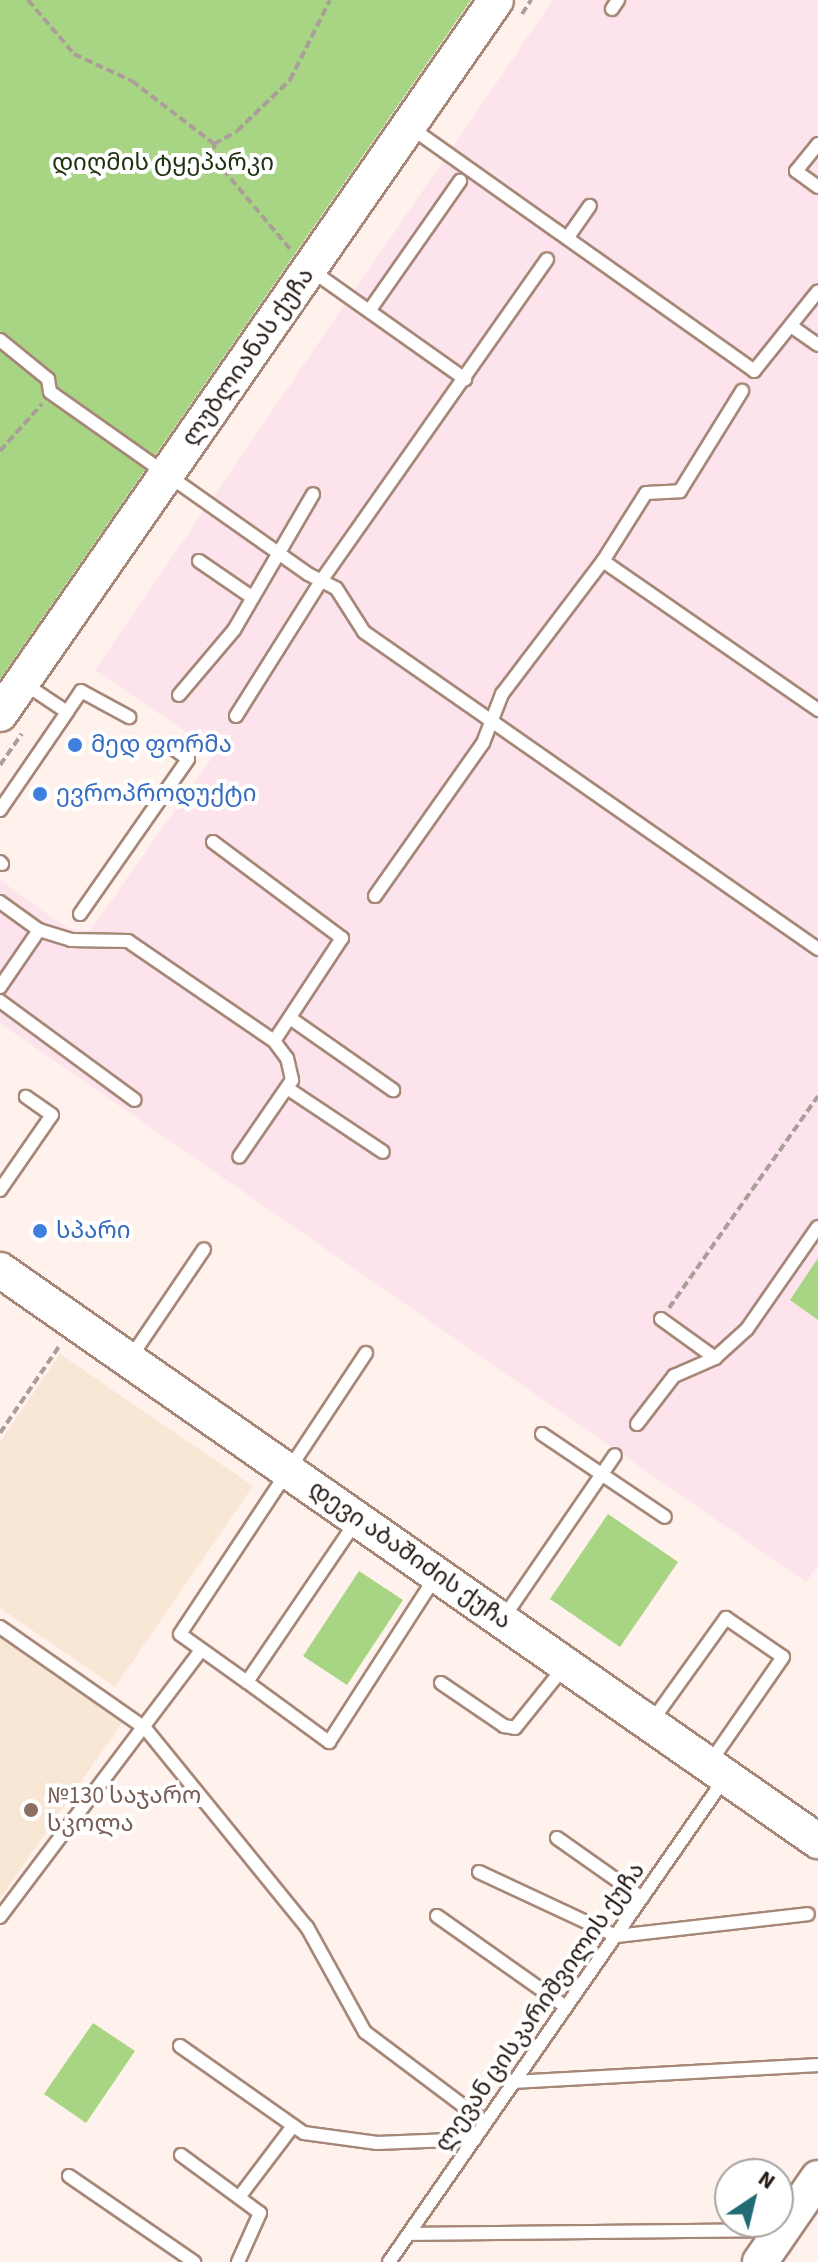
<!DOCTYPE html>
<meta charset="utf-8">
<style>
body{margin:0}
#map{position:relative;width:818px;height:2262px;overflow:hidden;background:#fff1eb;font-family:"Source Sans 3","Noto Sans Georgian",sans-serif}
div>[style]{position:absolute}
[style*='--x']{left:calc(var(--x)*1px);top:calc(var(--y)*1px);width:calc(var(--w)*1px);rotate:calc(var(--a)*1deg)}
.commercial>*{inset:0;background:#fce3ec}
.education>*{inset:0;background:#f9e7d6}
.green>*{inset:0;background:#a7d583}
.path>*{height:4px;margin-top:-2px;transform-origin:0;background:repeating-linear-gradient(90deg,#ab9e98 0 8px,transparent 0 12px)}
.roads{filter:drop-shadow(2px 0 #a68778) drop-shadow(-2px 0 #a68778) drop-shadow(0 2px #a68778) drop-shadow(0 -2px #a68778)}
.lane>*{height:12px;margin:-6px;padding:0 6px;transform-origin:6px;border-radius:6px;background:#fff}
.secondary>*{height:34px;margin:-17px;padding:0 17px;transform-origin:17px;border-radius:17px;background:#fff}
.dots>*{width:22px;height:22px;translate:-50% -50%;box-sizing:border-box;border:4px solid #fff;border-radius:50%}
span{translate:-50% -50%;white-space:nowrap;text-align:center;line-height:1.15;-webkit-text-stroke:8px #fff;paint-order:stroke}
.park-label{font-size:24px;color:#203310}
.street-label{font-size:24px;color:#241813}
.shop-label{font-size:24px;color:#366cbe}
.left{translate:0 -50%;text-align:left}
.education-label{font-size:24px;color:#785e54}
.north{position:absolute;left:714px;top:2158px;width:80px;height:80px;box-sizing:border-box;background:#fff;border:2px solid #a7a3a1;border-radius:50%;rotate:35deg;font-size:22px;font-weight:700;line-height:32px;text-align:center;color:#241813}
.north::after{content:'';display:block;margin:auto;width:28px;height:36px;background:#216b74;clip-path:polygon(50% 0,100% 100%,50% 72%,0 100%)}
</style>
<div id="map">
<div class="commercial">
<div style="clip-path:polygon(553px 0,818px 0,818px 1258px,790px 1299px,818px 1320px,818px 1565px,806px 1582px,0 1023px,0 880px,67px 928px,90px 931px,216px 752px,95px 670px)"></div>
</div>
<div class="education">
<div style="clip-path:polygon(60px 1354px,253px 1486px,115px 1687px,0 1608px,0 1442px)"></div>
<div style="clip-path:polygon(0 1636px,123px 1721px,0 1899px)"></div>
</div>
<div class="green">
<div style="clip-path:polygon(0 0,471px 0,0 679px)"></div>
<div style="clip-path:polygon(818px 1258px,818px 1320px,790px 1300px)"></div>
<div style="clip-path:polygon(608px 1514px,678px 1562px,620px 1647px,550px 1599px)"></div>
<div style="clip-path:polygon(359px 1571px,403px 1600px,347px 1685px,303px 1656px)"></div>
<div style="clip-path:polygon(93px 2023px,135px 2051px,86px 2123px,44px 2094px)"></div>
</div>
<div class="path">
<div style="--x:28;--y:0;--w:71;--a:49.6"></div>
<div style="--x:74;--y:54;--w:64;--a:25"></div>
<div style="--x:132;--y:81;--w:103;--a:37.5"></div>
<div style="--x:522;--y:14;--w:17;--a:-57"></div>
<div style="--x:290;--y:249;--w:115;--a:-130.1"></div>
<div style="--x:216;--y:161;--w:17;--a:-97"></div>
<div style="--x:214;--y:144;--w:26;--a:-29"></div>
<div style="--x:237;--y:131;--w:74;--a:-43.9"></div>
<div style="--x:290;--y:80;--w:89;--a:-63.4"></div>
<div style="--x:0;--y:451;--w:63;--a:-48.2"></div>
<div style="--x:0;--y:765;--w:38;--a:-55"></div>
<div style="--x:669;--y:1308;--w:259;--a:-54.9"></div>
<div style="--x:0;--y:1433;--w:107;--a:-55.7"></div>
</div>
<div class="roads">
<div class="lane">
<div style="--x:612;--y:9;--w:11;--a:-56"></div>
<div style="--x:410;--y:127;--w:422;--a:35.3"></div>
<div style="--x:754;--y:371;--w:102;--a:-51.3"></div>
<div style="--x:818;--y:144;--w:35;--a:129"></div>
<div style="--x:796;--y:171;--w:27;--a:36"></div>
<div style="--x:568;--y:237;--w:38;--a:-55"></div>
<div style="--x:311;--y:270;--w:189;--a:35.3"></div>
<div style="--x:369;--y:311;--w:159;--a:-55"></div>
<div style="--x:791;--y:326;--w:33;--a:35"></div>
<div style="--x:0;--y:340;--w:62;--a:39.1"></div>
<div style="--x:48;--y:379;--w:13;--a:81"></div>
<div style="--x:50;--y:392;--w:316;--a:35.2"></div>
<div style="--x:308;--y:574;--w:31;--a:27"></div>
<div style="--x:336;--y:588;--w:52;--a:57.5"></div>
<div style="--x:364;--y:632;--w:554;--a:34.92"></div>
<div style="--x:199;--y:561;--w:65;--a:34.4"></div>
<div style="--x:603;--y:561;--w:262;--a:34.7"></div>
<div style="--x:25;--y:684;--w:50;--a:33.7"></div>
<div style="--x:67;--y:712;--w:25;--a:-56"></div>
<div style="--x:81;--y:691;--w:55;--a:28.4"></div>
<div style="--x:179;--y:695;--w:85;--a:-49.8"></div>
<div style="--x:234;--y:630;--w:157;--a:-59.8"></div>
<div style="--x:236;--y:716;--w:160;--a:-57.8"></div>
<div style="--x:321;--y:581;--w:393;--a:-54.9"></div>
<div style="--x:0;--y:810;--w:119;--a:-55.6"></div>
<div style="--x:213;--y:842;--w:161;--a:36.7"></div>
<div style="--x:342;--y:938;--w:123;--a:123.4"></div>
<div style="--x:274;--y:1041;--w:21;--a:53"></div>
<div style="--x:287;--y:1058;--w:23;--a:77"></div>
<div style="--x:292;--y:1080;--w:93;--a:124.5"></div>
<div style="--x:0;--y:862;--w:3;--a:45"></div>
<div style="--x:375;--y:896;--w:187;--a:-54.8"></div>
<div style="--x:483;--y:743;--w:53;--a:-68.8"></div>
<div style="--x:502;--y:694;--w:167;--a:-52.8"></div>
<div style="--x:603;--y:561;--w:80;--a:-57.7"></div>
<div style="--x:646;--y:493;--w:34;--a:-3"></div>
<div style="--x:680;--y:491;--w:118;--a:-58.2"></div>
<div style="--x:0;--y:902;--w:48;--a:35.7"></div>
<div style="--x:80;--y:914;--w:189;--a:-55.1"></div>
<div style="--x:188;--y:759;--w:17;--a:-144"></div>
<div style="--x:0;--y:987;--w:69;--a:-55.6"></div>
<div style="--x:39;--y:930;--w:34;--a:17"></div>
<div style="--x:71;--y:940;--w:57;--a:1"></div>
<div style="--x:128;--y:941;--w:177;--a:34.4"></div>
<div style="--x:0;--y:1001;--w:167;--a:36.3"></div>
<div style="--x:290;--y:1018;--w:126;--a:35"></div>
<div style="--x:287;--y:1088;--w:115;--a:33.7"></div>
<div style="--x:0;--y:1190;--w:91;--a:-55.3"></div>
<div style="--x:52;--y:1115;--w:32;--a:-145"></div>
<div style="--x:661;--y:1319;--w:67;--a:35.8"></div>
<div style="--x:131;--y:1357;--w:130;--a:-55.9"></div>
<div style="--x:637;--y:1424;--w:61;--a:-52.4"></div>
<div style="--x:674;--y:1376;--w:45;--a:-23.7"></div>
<div style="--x:715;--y:1358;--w:43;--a:-42.2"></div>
<div style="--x:747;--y:1329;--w:124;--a:-55.2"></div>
<div style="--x:542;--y:1434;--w:148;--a:34"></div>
<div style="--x:357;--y:1520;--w:196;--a:124.2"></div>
<div style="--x:247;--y:1682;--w:102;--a:36.2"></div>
<div style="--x:329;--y:1742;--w:197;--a:-57.2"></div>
<div style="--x:504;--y:1617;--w:196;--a:-55.6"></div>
<div style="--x:0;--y:1627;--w:177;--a:34.9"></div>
<div style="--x:145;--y:1728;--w:257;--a:50.9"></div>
<div style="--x:307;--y:1927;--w:120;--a:61.1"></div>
<div style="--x:365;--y:2032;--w:151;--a:36.9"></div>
<div style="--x:247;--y:1682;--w:82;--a:-144.4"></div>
<div style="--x:180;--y:1634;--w:337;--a:-56.5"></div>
<div style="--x:441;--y:1683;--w:76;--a:34.3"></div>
<div style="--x:504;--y:1726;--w:11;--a:10"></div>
<div style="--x:515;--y:1728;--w:78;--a:-51.2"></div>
<div style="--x:652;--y:1721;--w:127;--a:-54.3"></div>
<div style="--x:726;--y:1618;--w:69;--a:34.4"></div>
<div style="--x:783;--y:1657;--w:130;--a:124.7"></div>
<div style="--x:557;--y:1838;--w:104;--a:35.2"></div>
<div style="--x:479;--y:1872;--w:151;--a:25"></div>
<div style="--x:616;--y:1936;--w:193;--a:-6.5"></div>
<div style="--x:437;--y:1916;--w:158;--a:35.2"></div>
<div style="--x:0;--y:1917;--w:332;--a:-53"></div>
<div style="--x:180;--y:2046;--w:151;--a:35.1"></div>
<div style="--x:304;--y:2133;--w:74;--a:7.8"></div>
<div style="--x:377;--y:2143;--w:98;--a:-2.3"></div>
<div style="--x:514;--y:2082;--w:304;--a:-3.2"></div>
<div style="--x:181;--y:2155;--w:98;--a:36.3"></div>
<div style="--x:260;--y:2213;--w:54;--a:114.2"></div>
<div style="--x:69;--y:2176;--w:152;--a:34.5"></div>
<div style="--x:240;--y:2196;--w:88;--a:-52.9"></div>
<div style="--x:409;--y:2234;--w:366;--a:-0.6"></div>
<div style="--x:389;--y:2262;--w:589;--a:-55.23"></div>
</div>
<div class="secondary">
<div style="--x:0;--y:714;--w:869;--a:-55.21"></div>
<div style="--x:0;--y:1270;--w:998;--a:34.92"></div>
<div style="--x:760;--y:2262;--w:102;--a:-55.4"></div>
</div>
</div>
<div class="dots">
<div style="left:75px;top:745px;background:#3f7fe0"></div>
<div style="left:40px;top:794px;background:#3f7fe0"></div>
<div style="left:40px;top:1231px;background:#3f7fe0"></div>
<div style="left:31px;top:1810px;background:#8d6e63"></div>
</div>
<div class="park-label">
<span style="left:163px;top:163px">დიღმის ტყეპარკი</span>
</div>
<div class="street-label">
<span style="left:248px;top:357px;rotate:-55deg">ლუბლიანას ქუჩა</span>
<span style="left:410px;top:1555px;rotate:35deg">დევი აბაშიძის ქუჩა</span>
<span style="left:540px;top:2007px;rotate:-55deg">ლევან ცისკარიშვილის ქუჩა</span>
</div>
<div class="shop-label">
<span class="left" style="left:91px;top:745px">მედ ფორმა</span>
<span class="left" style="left:56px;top:794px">ევროპროდუქტი</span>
<span class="left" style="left:56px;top:1231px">სპარი</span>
</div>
<div class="education-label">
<span class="left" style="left:47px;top:1810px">№130 საჯარო<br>სკოლა</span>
</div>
<div class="north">N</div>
</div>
